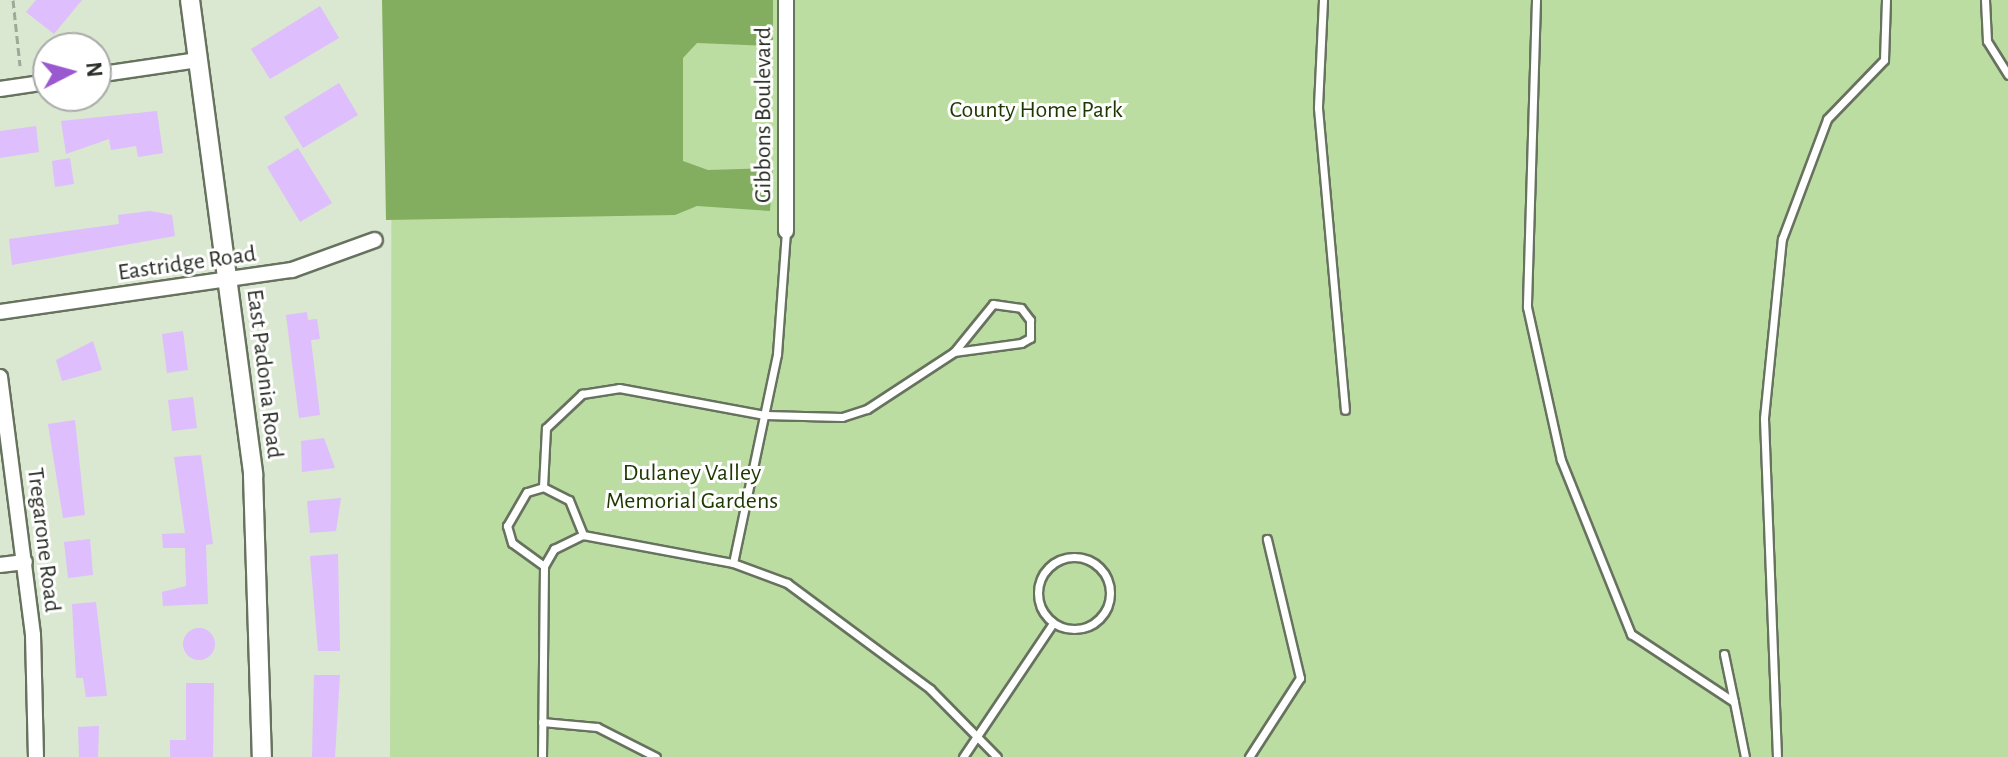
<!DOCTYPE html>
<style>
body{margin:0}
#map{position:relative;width:2008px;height:757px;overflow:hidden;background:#dae7d1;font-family:"Alegreya Sans",sans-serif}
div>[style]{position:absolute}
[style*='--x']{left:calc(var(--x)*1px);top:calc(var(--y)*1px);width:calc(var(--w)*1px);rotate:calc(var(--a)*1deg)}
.green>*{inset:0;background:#bbdda2}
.forest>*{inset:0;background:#83ae60}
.building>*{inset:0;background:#debefd}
.round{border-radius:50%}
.path>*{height:3px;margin-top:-1.5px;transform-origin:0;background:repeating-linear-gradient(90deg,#9ea997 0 8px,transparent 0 12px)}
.roads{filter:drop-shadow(2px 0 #67725f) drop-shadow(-2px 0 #67725f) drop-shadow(0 2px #67725f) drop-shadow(0 -2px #67725f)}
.service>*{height:7px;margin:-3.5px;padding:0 3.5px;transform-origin:3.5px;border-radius:3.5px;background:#fff}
.service>.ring{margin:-3.5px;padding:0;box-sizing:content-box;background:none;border:7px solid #fff;border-radius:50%}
.minor>*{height:14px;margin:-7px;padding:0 7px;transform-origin:7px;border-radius:7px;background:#fff}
.tertiary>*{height:18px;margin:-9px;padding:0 9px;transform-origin:9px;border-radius:9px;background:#fff}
span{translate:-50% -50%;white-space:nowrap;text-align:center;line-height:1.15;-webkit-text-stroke:6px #fff;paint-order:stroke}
.park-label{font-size:24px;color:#1d3700}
.street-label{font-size:24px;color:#282d25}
.north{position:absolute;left:32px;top:32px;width:80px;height:80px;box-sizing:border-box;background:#fff;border:2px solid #a9aba8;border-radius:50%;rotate:84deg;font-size:22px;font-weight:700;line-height:32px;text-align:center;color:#282d25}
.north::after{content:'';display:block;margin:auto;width:28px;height:36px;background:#9b59cf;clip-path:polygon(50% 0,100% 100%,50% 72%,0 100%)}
</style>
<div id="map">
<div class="green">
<div style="clip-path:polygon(392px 0,2008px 0,2008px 757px,390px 757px)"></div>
</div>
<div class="forest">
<div style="clip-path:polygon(382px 0,773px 0,773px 46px,697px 43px,683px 58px,683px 161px,708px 170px,773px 168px,770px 211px,697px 206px,675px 215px,386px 220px)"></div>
</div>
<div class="building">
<div style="clip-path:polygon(36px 0,82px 0,54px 34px,26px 12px)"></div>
<div style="clip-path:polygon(320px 6px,339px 38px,270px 79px,251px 49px)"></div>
<div style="clip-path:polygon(339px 83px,358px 115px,303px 148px,284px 117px)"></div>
<div style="clip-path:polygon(157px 111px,163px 153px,138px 157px,136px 146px,111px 150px,109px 139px,66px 154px,61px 121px)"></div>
<div style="clip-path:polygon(36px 126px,39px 152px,0 158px,0 131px)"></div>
<div style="clip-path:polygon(298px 148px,332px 203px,300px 222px,267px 167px)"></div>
<div style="clip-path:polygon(70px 158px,74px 184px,55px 187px,52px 161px)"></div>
<div style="clip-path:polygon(150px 211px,172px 215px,175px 236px,12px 265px,9px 239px,119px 224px,118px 215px)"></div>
<div style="clip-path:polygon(307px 312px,308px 320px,317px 319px,320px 339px,311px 340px,320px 415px,299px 418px,286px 315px)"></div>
<div style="clip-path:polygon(183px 331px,188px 370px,167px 373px,162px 334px)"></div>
<div style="clip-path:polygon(93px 341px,102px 370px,62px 381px,56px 360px)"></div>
<div style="clip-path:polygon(193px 397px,197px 428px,172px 431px,168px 400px)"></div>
<div style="clip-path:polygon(75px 420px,85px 515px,63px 518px,48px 424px)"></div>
<div style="clip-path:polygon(324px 438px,335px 468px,302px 472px,301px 441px)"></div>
<div style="clip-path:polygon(201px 455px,213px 544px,206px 545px,208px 604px,163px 606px,162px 592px,186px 586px,185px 548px,163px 548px,162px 534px,185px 533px,174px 457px)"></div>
<div style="clip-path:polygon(341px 498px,336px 531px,310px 533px,307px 501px)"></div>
<div style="clip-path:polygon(90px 539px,93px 575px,68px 578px,64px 542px)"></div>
<div style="clip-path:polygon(338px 554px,340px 651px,318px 651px,310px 556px)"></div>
<div style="clip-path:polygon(96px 602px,107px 696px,86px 697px,83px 678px,76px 678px,72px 604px)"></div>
<div class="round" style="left:183px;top:628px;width:32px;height:32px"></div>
<div style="clip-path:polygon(314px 675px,340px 675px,335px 757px,312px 757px)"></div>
<div style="clip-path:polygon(186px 683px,214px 683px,213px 757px,170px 757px,170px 740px,186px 740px)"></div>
<div style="clip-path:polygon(99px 726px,98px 757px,79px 757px,78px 727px)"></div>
</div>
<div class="path">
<div style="--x:13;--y:0;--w:66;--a:83.9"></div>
</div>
<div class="roads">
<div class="service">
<div style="--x:1323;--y:0;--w:108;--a:92.7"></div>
<div style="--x:1318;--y:108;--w:303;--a:84.9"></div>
<div style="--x:1536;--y:0;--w:307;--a:91.7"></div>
<div style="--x:1527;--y:307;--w:157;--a:77.5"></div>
<div style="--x:1561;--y:460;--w:188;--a:68.1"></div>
<div style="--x:1631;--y:634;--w:123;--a:33.4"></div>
<div style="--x:1734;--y:702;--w:56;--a:78.7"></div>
<div style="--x:1985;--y:0;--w:41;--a:87.2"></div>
<div style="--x:1987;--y:41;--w:40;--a:58"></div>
<div style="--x:543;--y:487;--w:59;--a:-87.1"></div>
<div style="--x:546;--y:428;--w:50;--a:-43.4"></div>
<div style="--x:582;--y:394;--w:37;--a:-9"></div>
<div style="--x:619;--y:388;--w:148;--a:10.5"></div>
<div style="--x:765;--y:415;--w:77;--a:1.5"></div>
<div style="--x:842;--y:417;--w:26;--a:-18"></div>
<div style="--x:867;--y:409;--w:104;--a:-33.2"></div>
<div style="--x:954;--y:352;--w:62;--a:-50.9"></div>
<div style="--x:993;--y:304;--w:28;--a:8"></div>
<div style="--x:1021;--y:308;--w:15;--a:53"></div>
<div style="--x:1030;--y:320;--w:18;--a:90"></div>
<div style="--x:1030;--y:338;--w:10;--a:151"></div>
<div style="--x:1021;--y:343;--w:68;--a:172.3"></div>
<div class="ring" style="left:1038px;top:557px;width:65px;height:65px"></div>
<div style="--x:733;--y:563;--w:214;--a:-78.1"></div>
<div style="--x:777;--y:354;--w:123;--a:-85.8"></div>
<div style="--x:544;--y:566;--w:39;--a:-144"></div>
<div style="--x:512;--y:543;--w:18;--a:-106"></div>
<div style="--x:507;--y:526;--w:39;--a:-60"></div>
<div style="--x:527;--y:492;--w:17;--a:-17"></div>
<div style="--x:543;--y:487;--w:29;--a:27"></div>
<div style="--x:569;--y:500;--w:38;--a:68"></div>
<div style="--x:1724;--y:654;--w:49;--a:78.2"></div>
<div style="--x:542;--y:722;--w:55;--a:5.2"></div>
<div style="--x:597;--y:727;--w:66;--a:27"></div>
<div style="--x:542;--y:757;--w:191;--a:-89.4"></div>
<div style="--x:544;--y:566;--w:20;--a:-60"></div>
<div style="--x:554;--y:549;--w:32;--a:-26"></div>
<div style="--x:583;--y:535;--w:153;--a:10.6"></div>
<div style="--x:733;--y:563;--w:58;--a:20.3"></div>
<div style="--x:787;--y:583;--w:178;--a:36.5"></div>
<div style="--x:930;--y:689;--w:95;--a:45.4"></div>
<div style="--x:963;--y:757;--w:161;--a:-56.1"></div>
<div style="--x:1249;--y:757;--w:94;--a:-57.2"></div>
<div style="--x:1300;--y:678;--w:143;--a:-103.4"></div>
<div style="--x:1777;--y:757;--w:339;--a:-92.2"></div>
<div style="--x:1764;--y:418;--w:180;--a:-84.3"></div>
<div style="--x:1782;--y:239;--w:128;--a:-69.4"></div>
<div style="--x:1827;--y:119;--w:82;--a:-46"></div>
<div style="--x:1884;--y:60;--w:60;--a:-88.1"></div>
</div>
<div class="minor">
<div style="--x:96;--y:75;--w:103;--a:-8.4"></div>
<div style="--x:0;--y:89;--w:49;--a:-8.3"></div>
<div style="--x:786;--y:231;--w:231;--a:-90"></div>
<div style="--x:0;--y:312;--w:295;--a:-8.2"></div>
<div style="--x:292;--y:270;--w:88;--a:-19.9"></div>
<div style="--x:0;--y:377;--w:260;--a:82.7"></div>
<div style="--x:33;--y:635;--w:122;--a:88.6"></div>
<div style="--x:0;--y:565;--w:25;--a:-7"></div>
</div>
<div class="tertiary">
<div style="--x:190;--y:0;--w:479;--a:82.4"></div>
<div style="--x:253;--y:475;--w:282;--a:88.2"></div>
</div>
</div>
<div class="park-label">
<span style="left:1036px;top:111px">County Home Park</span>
<span style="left:692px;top:488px">Dulaney Valley<br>Memorial Gardens</span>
</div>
<div class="street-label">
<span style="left:764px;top:115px;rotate:-90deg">Gibbons Boulevard</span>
<span style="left:187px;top:264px;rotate:-8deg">Eastridge Road</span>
<span style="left:264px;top:374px;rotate:83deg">East Padonia Road</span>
<span style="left:43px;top:540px;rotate:83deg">Tregarone Road</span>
</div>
<div class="north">N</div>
</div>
